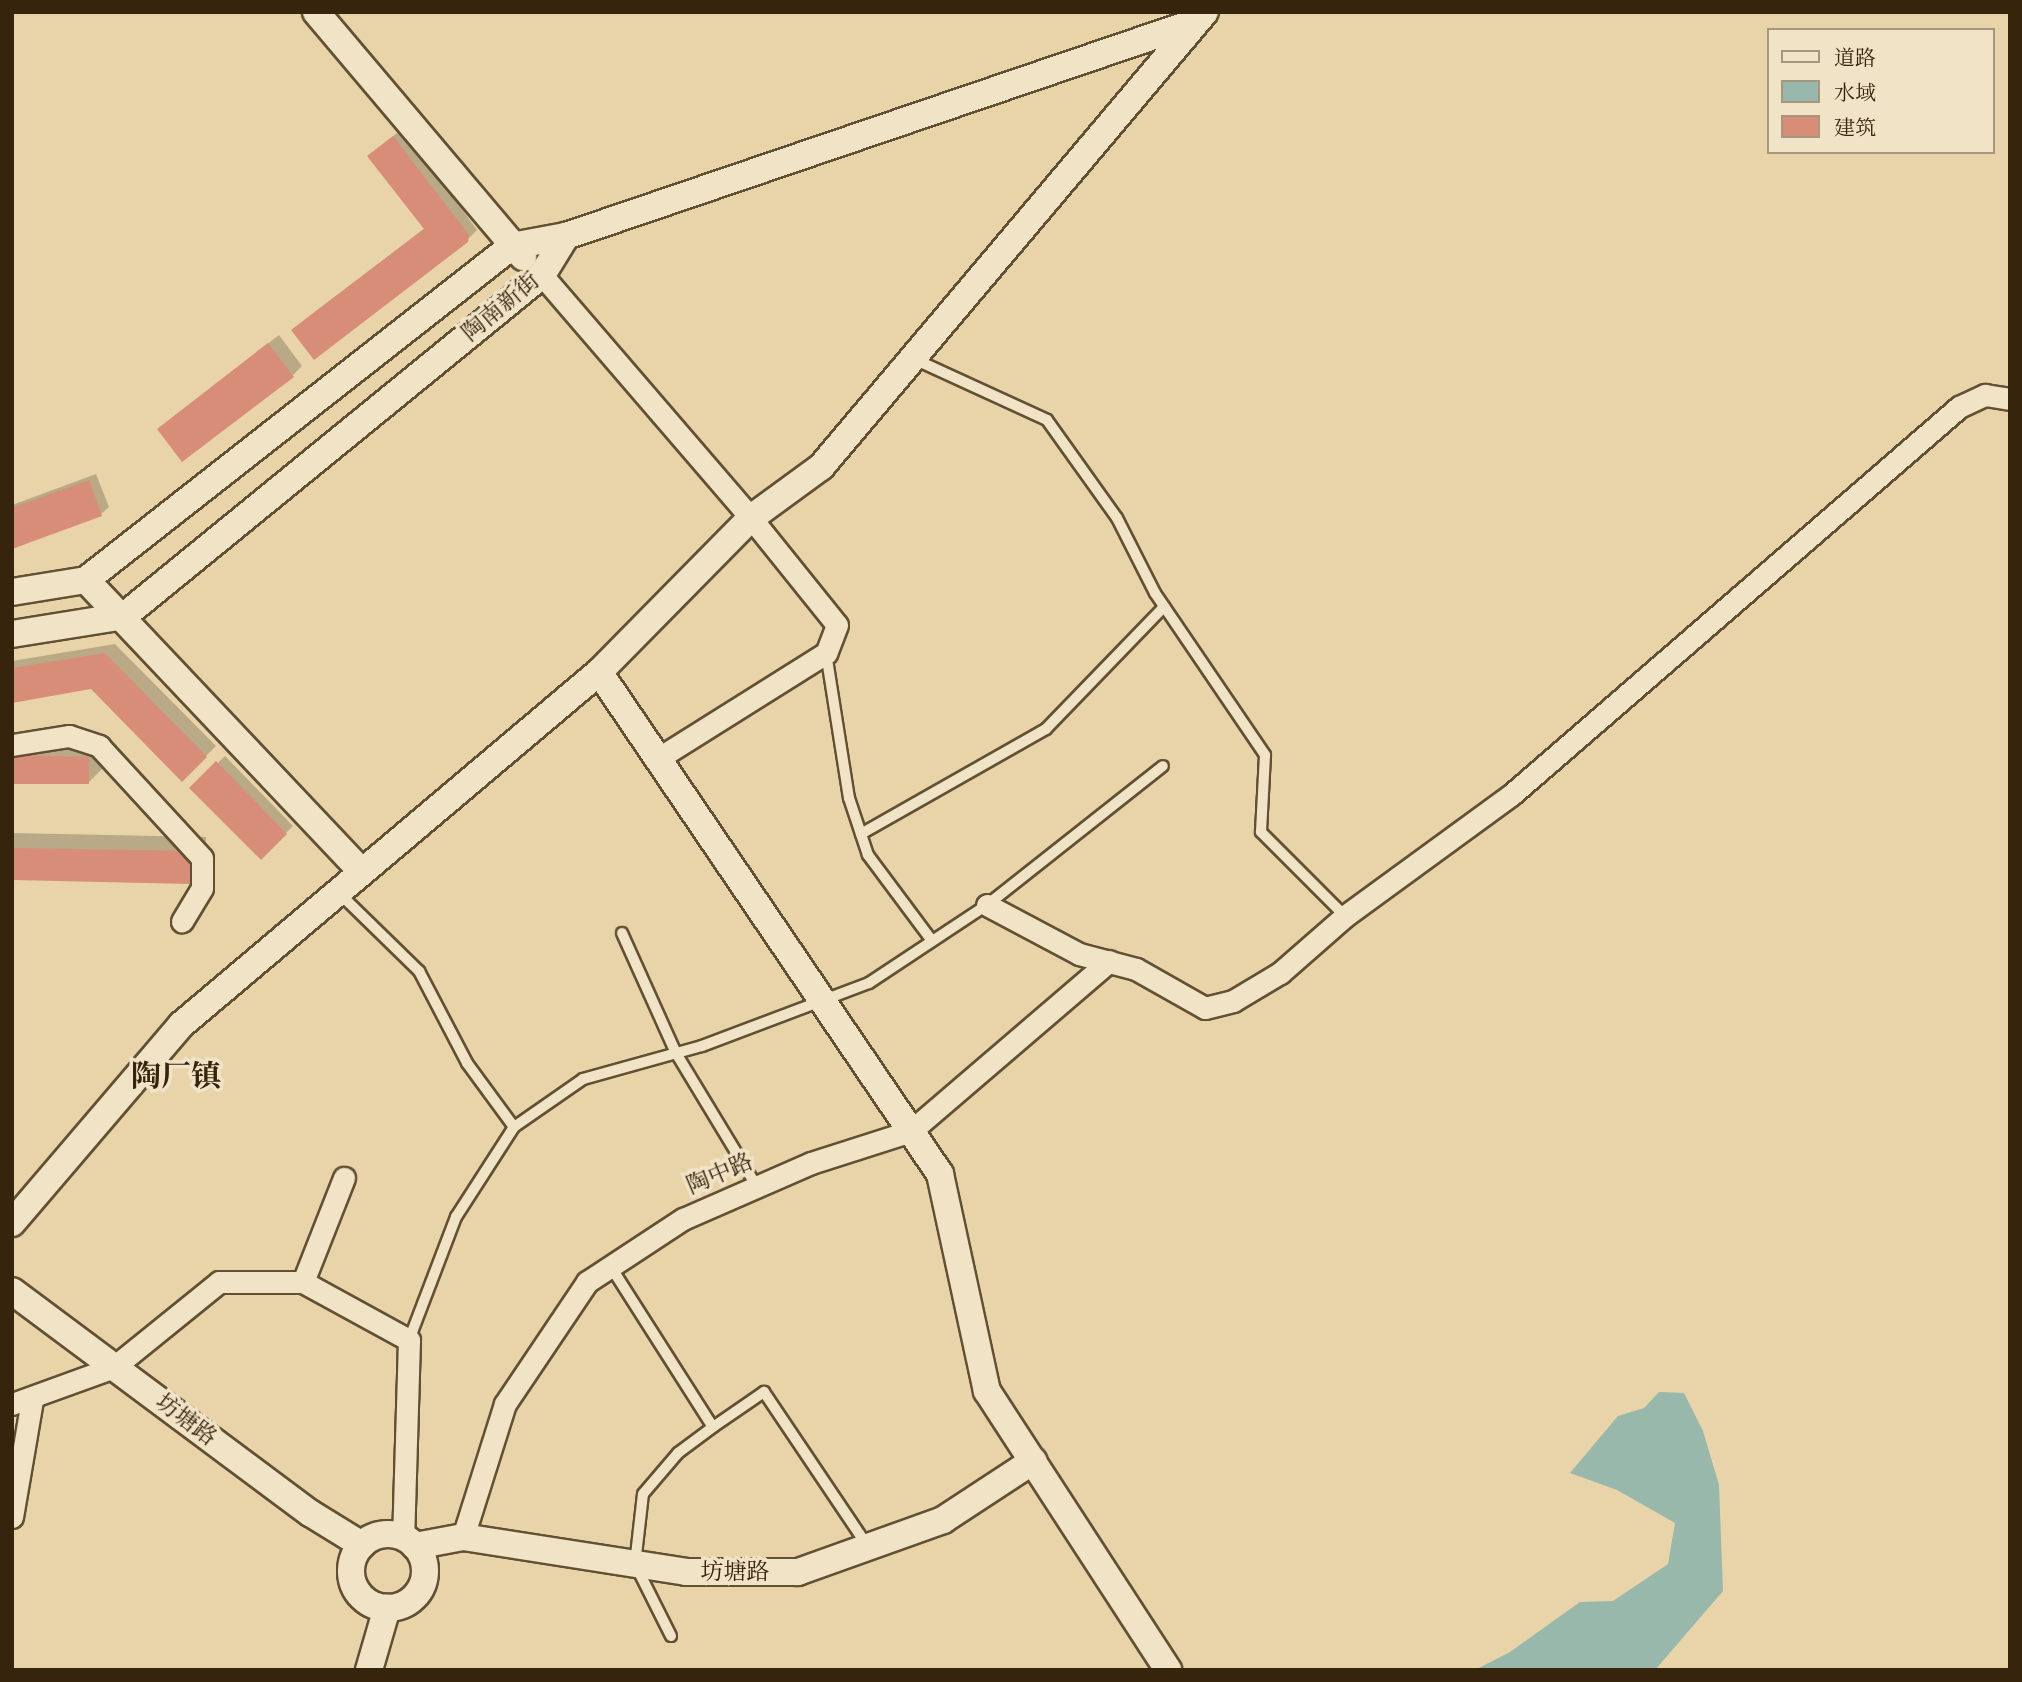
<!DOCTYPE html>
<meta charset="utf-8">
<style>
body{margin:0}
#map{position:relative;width:2022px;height:1682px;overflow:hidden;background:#e8d4a8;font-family:"IM FELL Double Pica","Noto Serif SC",serif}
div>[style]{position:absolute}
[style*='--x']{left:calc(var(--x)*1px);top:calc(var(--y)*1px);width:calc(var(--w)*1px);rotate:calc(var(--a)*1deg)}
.water>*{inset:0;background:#97b8aa}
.shadow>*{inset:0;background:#0003}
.building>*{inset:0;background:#d88d78}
.roads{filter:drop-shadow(2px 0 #625033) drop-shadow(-2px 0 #625033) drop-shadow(0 2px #625033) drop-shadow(0 -2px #625033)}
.service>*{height:10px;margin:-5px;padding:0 5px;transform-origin:5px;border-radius:5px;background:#f0e3c6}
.minor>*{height:21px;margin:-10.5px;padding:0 10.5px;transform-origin:10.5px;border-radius:10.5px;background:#f0e3c6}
.tertiary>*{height:26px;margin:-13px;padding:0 13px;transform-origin:13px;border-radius:13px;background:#f0e3c6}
.tertiary>.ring{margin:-13px;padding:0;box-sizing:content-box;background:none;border:26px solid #f0e3c6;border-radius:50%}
span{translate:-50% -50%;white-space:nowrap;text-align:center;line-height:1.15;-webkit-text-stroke:7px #f0e3c6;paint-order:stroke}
.street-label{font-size:23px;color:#36240c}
.district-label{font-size:30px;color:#36240c;font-weight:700}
.frame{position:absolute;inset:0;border:14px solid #36240c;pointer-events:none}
.legend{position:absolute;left:1767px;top:28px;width:228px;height:126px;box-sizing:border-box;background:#f0e3c6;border:2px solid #a6977c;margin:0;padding:9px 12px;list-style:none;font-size:21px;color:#36240c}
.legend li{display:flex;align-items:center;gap:14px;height:35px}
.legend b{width:35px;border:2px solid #a6977c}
</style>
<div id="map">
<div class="water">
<div style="clip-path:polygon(1659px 1392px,1684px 1393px,1703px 1431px,1719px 1485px,1723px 1591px,1655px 1670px,1475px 1670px,1510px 1652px,1580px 1602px,1613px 1601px,1668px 1564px,1675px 1523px,1617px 1490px,1570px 1473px,1618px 1416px,1644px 1408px)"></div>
</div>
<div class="shadow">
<div style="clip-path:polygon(403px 128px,477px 230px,467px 240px,303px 321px,425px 228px,369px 156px)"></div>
<div style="clip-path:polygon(279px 335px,302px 366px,293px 375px,159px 429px)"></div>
<div style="clip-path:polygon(96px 474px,109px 507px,101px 514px,12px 547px,12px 505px)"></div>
<div style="clip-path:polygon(115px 644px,216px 746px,182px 780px,92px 688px,12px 701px,12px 661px)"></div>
<div style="clip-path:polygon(104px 742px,104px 767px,89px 782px,12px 782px,12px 744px)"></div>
<div style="clip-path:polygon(225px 756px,293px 826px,261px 858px,192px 788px)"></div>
<div style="clip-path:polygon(12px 833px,206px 837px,205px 867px,190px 882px,12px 879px)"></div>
</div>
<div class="building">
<div style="clip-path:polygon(393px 136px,469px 235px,468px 242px,314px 360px,291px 330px,424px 229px,367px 156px)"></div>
<div style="clip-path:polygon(268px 343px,294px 377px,182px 462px,157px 429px)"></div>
<div style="clip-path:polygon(89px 480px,102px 516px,12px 549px,12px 508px)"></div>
<div style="clip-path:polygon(105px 653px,207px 757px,182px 782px,91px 689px,12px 703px,12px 668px)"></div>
<div style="clip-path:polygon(12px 755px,89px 757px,89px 784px,12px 784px)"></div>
<div style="clip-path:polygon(216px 761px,287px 834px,261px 860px,189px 788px)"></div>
<div style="clip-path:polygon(12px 848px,192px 851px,191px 884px,12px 880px)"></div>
</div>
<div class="roads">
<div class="service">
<div style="--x:914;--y:359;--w:146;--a:24.6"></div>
<div style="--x:1047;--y:420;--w:120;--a:54.5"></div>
<div style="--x:1117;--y:518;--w:84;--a:63.1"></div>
<div style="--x:1155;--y:593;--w:196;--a:55.8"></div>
<div style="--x:1265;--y:755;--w:77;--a:93"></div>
<div style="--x:1261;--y:832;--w:119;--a:45"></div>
<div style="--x:826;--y:653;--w:147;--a:81"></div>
<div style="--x:849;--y:798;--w:60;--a:71.6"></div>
<div style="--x:868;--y:855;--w:107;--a:53.3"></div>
<div style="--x:861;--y:834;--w:213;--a:-29.6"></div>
<div style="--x:1046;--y:729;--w:170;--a:-46"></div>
<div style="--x:339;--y:893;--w:112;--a:44.3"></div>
<div style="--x:419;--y:971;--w:104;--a:62.4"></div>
<div style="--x:467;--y:1063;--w:79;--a:53.7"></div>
<div style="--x:622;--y:933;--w:132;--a:65.8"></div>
<div style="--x:676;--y:1053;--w:157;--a:58.8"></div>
<div style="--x:609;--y:1264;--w:193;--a:57.5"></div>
<div style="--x:713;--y:1427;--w:62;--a:-34.5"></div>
<div style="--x:764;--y:1392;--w:187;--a:56.1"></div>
<div style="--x:409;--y:1340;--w:132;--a:-69.1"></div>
<div style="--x:456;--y:1217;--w:107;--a:-57.2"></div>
<div style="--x:514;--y:1127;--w:84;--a:-34.8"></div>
<div style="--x:583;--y:1079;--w:123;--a:-15.5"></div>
<div style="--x:702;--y:1046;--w:178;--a:-20.7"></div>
<div style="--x:869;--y:983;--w:141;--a:-33.5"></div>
<div style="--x:987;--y:905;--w:224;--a:-38.3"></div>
<div style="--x:671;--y:1636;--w:80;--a:-116.6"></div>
<div style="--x:635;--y:1564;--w:70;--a:-83.5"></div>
<div style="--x:643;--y:1494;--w:54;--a:-49.5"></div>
<div style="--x:678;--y:1453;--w:44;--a:-36.6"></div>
</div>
<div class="minor">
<div style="--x:542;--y:275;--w:321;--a:49.3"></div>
<div style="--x:751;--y:518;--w:137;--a:51.2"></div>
<div style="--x:837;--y:625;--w:30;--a:111"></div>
<div style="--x:826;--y:653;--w:199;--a:147.9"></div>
<div style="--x:12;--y:745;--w:58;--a:-9"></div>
<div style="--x:69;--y:736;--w:32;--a:18"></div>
<div style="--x:99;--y:746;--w:152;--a:47.4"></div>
<div style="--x:202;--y:858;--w:30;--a:90"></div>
<div style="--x:202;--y:888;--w:39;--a:121"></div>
<div style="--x:987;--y:905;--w:104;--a:28"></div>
<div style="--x:1079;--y:954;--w:59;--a:14.7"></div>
<div style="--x:1136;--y:969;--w:79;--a:29.5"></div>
<div style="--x:1205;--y:1008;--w:29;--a:-14"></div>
<div style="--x:1233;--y:1001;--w:55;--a:-30.8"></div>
<div style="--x:1280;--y:973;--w:86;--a:-41.2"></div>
<div style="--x:1345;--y:916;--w:205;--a:-36.1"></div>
<div style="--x:1511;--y:795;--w:593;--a:-40.89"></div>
<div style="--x:1959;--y:407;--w:29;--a:-25"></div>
<div style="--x:1985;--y:395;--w:25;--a:9"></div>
<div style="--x:303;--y:1282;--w:112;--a:-68.5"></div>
<div style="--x:12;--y:1404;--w:109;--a:-19.9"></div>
<div style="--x:114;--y:1367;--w:135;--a:-39"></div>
<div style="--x:219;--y:1282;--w:84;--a:0"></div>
<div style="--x:303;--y:1282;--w:121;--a:28.7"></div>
<div style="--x:409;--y:1340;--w:198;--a:91.7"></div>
<div style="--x:12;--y:1517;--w:119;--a:-80.3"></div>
<div style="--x:463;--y:1537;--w:139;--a:-72.5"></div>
<div style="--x:505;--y:1404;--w:147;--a:-56.1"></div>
<div style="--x:587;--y:1282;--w:115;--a:-33.3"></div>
<div style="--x:683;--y:1219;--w:140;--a:-23.6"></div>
<div style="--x:811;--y:1163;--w:105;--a:-17.7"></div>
<div style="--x:911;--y:1131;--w:261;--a:-40.6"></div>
</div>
<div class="tertiary">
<div style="--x:316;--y:12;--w:321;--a:49.8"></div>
<div style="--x:86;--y:580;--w:400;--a:46.6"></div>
<div style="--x:12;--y:592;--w:75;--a:-9.2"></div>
<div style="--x:86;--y:580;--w:541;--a:-38.1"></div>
<div style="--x:512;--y:246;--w:55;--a:-10.5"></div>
<div style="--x:566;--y:236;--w:664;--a:-18.79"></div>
<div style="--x:12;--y:634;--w:113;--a:-9.1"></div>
<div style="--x:124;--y:616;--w:539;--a:-39.21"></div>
<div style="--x:542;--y:275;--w:46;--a:-58.4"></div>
<div style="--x:599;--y:672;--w:607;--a:55.81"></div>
<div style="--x:940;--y:1174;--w:222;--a:77.8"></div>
<div style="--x:987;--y:1391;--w:333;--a:57"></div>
<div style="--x:12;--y:1223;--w:260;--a:-49.5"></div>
<div style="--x:181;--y:1025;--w:547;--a:-40.18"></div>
<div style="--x:599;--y:672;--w:216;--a:-45.4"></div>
<div style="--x:751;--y:518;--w:87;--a:-36.1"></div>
<div style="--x:821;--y:467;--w:595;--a:-49.84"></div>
<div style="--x:12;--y:1291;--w:372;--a:36.7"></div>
<div style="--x:310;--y:1513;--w:61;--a:31.6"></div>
<div class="ring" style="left:351px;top:1534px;width:48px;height:48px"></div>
<div style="--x:415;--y:1546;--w:49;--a:-10.6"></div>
<div style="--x:463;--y:1537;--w:226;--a:8.9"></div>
<div style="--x:686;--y:1572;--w:112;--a:0"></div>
<div style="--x:798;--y:1572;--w:154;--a:-19.7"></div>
<div style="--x:943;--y:1520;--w:108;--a:-33.2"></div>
<div style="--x:369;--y:1670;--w:65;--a:-73.8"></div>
</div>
</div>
<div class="street-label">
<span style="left:501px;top:307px;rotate:-40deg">陶南新街</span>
<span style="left:720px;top:1174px;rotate:-23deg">陶中路</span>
<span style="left:186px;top:1420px;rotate:37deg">坊塘路</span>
<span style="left:735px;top:1572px">坊塘路</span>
</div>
<div class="district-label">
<span style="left:176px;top:1077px">陶厂镇</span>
</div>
<div class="frame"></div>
<ul class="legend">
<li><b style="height:9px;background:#f0e3c6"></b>道路</li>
<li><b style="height:19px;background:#97b8aa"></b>水域</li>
<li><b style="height:19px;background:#d88d78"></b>建筑</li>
</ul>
</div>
